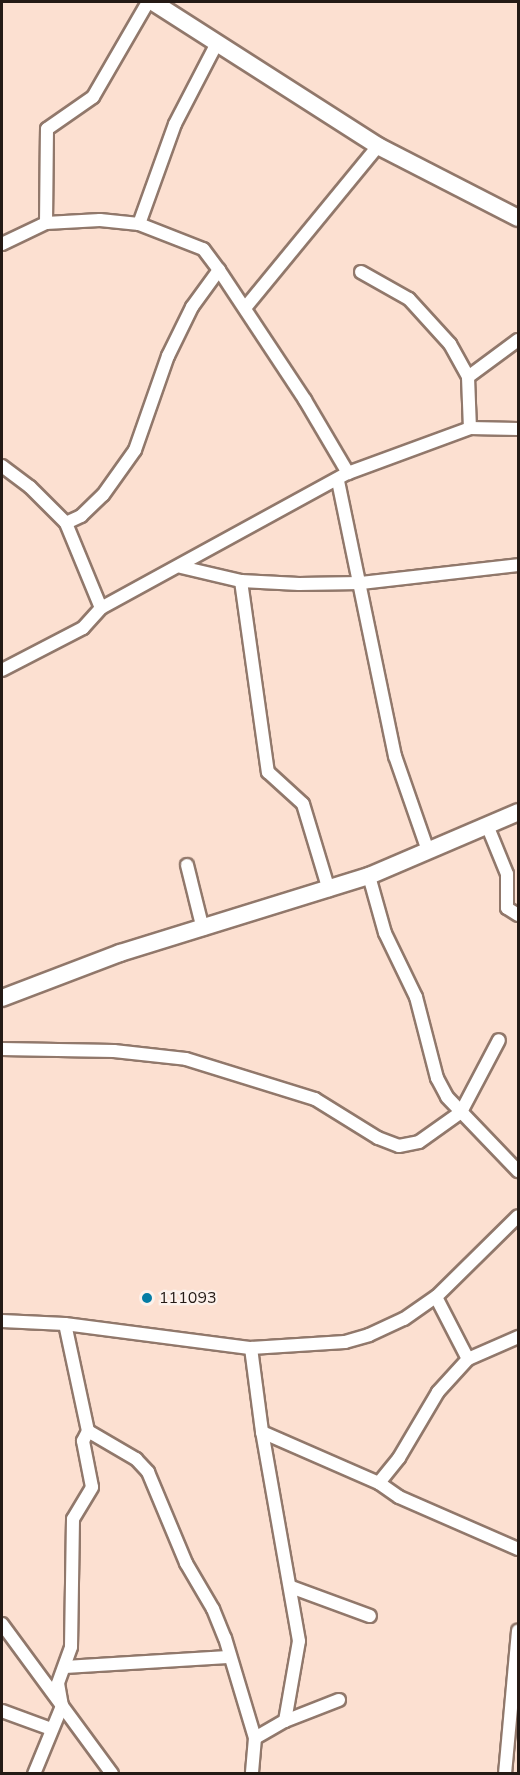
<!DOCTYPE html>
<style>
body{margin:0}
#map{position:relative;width:520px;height:1775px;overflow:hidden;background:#fce0d1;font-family:"Nunito Sans",sans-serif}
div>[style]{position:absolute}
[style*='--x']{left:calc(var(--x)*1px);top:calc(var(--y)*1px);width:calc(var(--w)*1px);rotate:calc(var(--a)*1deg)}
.roads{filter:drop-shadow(2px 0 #91786b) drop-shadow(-2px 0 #91786b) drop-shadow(0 2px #91786b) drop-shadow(0 -2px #91786b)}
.minor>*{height:12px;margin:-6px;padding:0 6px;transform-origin:6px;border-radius:6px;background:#fff}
.tertiary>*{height:16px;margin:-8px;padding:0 8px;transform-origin:8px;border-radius:8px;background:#fff}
.dots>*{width:16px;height:16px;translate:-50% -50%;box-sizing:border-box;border:3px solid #fcf1eb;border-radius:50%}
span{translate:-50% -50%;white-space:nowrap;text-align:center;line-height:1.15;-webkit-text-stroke:4.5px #fcf1eb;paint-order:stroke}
.poi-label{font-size:16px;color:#241a15}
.left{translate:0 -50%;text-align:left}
.frame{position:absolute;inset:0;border:3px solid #241a15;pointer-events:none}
</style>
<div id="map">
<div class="roads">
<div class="minor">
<div style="--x:46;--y:223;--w:54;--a:-3.2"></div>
<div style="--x:100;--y:220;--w:39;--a:6"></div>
<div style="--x:139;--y:224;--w:106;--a:-70.2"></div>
<div style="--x:175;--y:124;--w:89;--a:-62.6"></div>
<div style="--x:2;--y:244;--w:49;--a:-25.5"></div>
<div style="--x:46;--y:223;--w:94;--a:-89.4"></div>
<div style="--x:47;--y:129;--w:56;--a:-34.8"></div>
<div style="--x:93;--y:97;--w:110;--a:-59.9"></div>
<div style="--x:219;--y:270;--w:156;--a:56.5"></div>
<div style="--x:305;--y:400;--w:85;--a:59.5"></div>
<div style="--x:361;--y:272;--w:55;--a:29.4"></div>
<div style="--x:409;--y:299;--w:61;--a:47.7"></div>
<div style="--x:450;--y:344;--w:38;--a:61"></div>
<div style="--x:468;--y:377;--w:51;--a:87.8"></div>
<div style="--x:245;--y:308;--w:210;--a:-50.6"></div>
<div style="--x:468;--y:377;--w:62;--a:-36.5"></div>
<div style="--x:2;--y:466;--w:35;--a:37"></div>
<div style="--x:30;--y:487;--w:51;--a:45"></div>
<div style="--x:338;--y:481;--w:281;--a:78.3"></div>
<div style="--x:395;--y:756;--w:101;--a:70.8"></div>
<div style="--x:181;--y:567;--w:62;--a:13.1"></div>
<div style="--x:241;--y:581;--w:58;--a:3"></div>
<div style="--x:299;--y:584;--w:62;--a:-0.9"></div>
<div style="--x:361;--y:583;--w:158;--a:-6.5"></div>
<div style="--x:241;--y:581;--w:193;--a:82"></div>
<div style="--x:268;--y:772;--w:47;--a:42.4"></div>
<div style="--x:303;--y:804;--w:90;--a:73.2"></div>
<div style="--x:101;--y:608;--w:281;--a:-28.7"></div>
<div style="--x:348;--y:473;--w:130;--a:-20.2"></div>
<div style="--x:470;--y:428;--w:48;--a:1.2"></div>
<div style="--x:2;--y:670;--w:91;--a:-27.4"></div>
<div style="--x:83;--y:628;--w:27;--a:-48"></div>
<div style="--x:101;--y:608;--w:92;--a:-112.4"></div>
<div style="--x:66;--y:523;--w:17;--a:-25"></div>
<div style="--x:81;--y:516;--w:30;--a:-44"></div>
<div style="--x:103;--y:495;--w:55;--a:-54.6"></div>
<div style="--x:135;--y:450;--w:100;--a:-70.7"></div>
<div style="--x:168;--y:356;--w:55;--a:-63.9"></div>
<div style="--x:192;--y:307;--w:46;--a:-53.9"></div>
<div style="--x:219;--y:270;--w:26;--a:-127"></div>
<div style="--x:203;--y:249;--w:69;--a:-158.7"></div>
<div style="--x:487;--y:825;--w:53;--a:67.8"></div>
<div style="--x:507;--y:874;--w:34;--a:90"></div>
<div style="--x:507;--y:908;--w:13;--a:32"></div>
<div style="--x:187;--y:865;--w:66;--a:76"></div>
<div style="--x:369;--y:876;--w:59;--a:74.3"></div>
<div style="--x:385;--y:933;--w:71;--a:64.2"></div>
<div style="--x:416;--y:997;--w:84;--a:75.5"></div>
<div style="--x:437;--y:1078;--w:21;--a:62"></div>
<div style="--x:447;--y:1097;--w:103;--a:46.2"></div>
<div style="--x:2;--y:1049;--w:112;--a:1"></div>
<div style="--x:114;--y:1051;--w:72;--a:6.3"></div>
<div style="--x:186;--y:1059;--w:135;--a:17.2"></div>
<div style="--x:315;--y:1099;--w:74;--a:31.8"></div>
<div style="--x:378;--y:1138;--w:22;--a:21"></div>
<div style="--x:399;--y:1146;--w:20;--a:-11"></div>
<div style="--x:419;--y:1142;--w:52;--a:-35.5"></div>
<div style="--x:461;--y:1112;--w:81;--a:-62.2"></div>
<div style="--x:436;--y:1297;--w:70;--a:62.7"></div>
<div style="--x:468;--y:1359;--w:45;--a:132.3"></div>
<div style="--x:438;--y:1392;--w:77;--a:120.6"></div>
<div style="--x:399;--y:1458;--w:32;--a:129"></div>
<div style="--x:379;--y:1483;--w:24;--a:35"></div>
<div style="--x:399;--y:1497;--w:130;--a:23.6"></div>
<div style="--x:2;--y:1321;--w:63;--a:2.7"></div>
<div style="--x:65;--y:1324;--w:188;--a:7.4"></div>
<div style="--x:251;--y:1348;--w:94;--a:-3.7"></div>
<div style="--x:345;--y:1342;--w:25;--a:-16"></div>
<div style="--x:369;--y:1335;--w:38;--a:-25"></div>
<div style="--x:404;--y:1319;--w:39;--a:-35"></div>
<div style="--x:436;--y:1297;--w:115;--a:-44.6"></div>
<div style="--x:251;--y:1348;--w:85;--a:82.5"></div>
<div style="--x:262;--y:1432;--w:128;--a:23.6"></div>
<div style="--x:468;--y:1359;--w:55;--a:-23.7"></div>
<div style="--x:88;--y:1431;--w:56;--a:30.3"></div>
<div style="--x:136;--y:1459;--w:18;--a:47"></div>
<div style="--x:148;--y:1472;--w:99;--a:67.3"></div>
<div style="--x:186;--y:1563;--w:53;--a:59.6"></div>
<div style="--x:213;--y:1609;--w:31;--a:68"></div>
<div style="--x:225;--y:1638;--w:104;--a:73.3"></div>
<div style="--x:255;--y:1738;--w:36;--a:95"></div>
<div style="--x:291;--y:1587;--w:84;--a:20.2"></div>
<div style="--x:2;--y:1624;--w:186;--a:53.7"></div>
<div style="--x:65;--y:1667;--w:163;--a:-3.5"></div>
<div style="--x:2;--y:1711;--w:52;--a:20.2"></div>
<div style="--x:285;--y:1721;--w:58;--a:-21.3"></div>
<div style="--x:255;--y:1738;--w:34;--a:-30"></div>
<div style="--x:285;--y:1721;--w:81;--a:-80.1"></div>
<div style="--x:299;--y:1641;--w:212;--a:-100"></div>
<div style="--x:34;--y:1774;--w:74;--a:-67.6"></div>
<div style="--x:62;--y:1706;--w:23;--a:-100"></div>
<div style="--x:58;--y:1683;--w:38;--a:-70"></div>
<div style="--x:71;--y:1647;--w:128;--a:-89.1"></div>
<div style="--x:73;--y:1519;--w:37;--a:-59"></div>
<div style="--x:92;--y:1487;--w:47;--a:-101.1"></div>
<div style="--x:83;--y:1441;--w:11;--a:-63"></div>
<div style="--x:88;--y:1431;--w:109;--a:-102.1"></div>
<div style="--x:505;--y:1774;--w:144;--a:-84.8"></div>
</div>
<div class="tertiary">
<div style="--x:153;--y:2;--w:267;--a:32.6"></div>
<div style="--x:378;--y:146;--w:157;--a:27.2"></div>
<div style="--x:2;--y:998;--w:126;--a:-20.9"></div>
<div style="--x:120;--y:953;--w:261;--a:-17.2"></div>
<div style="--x:369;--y:876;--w:162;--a:-23.2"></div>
</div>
</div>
<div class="dots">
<div style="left:147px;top:1298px;background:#047ca4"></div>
</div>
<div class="poi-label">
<span class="left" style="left:159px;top:1298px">111093</span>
</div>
<div class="frame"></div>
</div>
